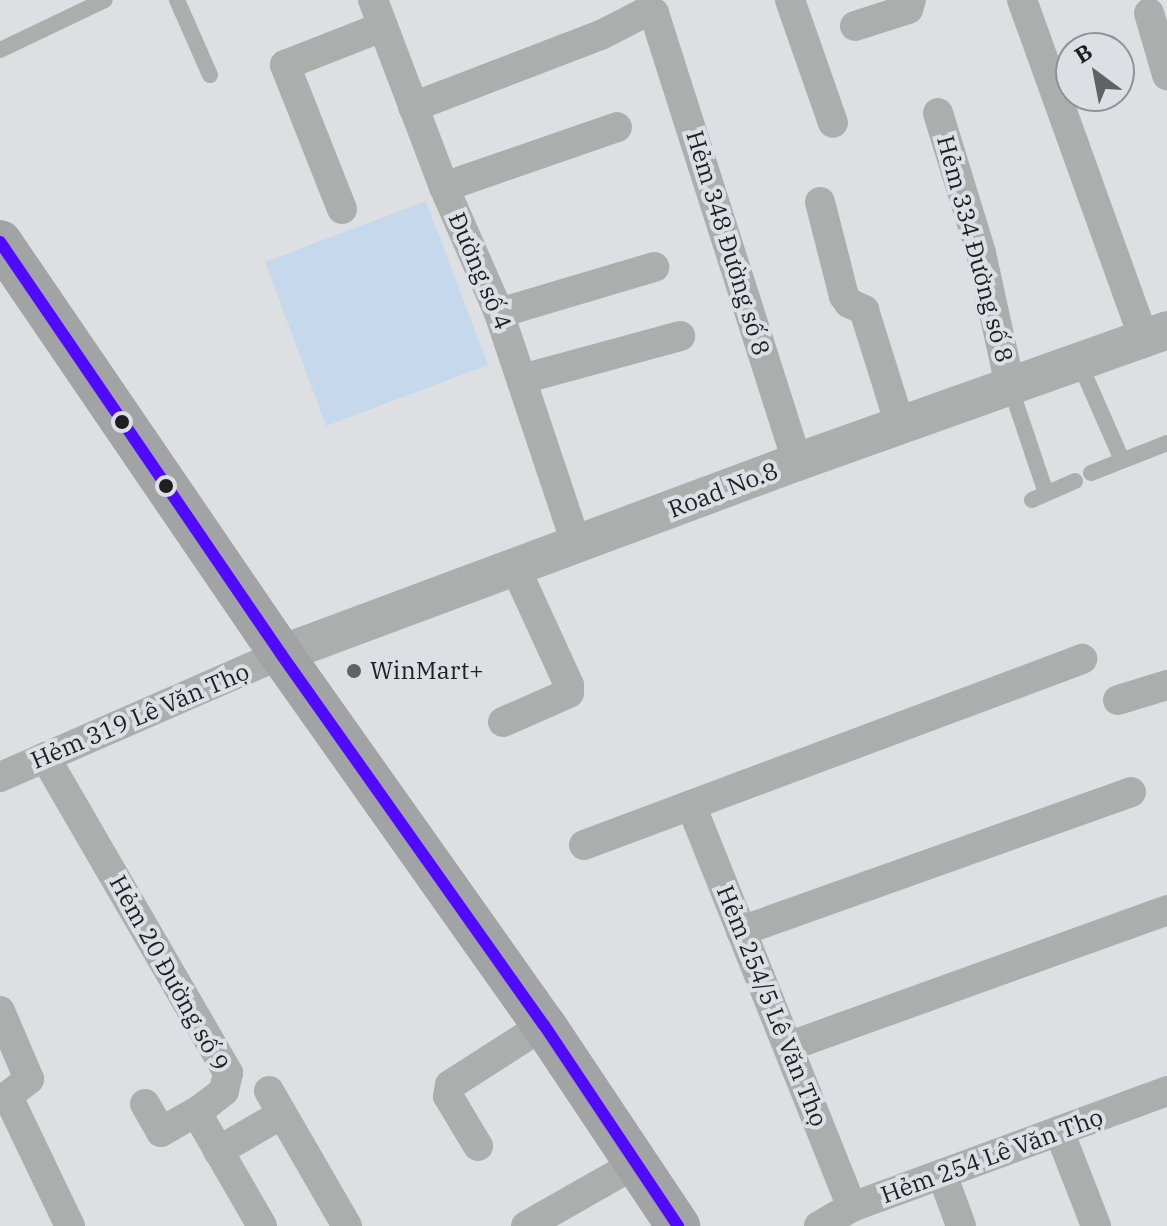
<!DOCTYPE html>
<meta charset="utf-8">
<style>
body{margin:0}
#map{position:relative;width:1167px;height:1226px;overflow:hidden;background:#dddfe2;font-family:"IBM Plex Serif",serif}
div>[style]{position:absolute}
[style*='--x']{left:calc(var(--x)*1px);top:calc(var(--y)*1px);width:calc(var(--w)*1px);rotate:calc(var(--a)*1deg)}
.green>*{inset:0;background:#c6d9ec}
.service>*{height:16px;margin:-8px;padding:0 8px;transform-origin:8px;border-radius:8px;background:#acadad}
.minor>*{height:30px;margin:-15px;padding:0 15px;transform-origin:15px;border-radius:15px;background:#acadad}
.tertiary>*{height:38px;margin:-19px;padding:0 19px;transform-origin:19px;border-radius:19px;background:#acadad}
.secondary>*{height:44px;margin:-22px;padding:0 22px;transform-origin:22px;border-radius:22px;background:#a2a3a4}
.bus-1>*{height:12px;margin:-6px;padding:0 6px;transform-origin:6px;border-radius:6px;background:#4f0aff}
.dots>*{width:22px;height:22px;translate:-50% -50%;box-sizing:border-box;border:4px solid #dcdfe3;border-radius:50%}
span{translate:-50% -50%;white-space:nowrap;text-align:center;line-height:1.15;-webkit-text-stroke:8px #dcdfe3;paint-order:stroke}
.street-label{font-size:24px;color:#1d1f20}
.poi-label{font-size:24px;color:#1d1f20}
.left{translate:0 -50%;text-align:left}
.north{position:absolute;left:1055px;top:32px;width:80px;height:80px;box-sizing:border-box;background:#dcdfe3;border:2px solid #909295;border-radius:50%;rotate:328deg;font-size:22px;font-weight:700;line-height:32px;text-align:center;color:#1d1f20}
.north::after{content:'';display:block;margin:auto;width:28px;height:36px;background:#606264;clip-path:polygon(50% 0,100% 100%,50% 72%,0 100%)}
</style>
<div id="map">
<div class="green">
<div style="clip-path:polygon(426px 201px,488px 365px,326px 426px,265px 262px)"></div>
</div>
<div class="service">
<div style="--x:177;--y:0;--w:82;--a:66.3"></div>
<div style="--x:0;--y:50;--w:116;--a:-25.5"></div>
<div style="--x:1079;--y:362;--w:107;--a:66.3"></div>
<div style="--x:1010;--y:386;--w:113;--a:71.4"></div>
<div style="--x:1091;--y:473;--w:82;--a:-21.5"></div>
<div style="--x:1032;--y:500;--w:47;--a:-23.8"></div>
</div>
<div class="minor">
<div style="--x:373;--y:0;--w:200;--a:69.2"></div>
<div style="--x:444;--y:187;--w:137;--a:66.4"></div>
<div style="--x:499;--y:313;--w:246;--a:71.5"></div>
<div style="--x:790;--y:0;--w:130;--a:70.7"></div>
<div style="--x:1022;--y:0;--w:358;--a:70.2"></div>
<div style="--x:1149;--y:13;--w:65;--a:73.8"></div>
<div style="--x:855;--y:26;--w:56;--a:-17.8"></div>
<div style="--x:908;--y:9;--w:9;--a:-72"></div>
<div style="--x:413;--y:107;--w:201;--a:-21"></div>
<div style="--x:601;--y:35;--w:51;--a:-27.1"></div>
<div style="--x:646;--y:12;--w:8;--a:7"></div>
<div style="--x:654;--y:13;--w:471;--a:72.3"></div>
<div style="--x:938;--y:113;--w:146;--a:72.9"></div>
<div style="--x:981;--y:253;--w:136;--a:77.7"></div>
<div style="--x:444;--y:187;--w:183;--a:-19.1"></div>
<div style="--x:820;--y:202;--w:97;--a:75.7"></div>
<div style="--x:844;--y:296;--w:9;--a:54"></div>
<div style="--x:849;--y:303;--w:17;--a:25"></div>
<div style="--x:864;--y:310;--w:121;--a:72.6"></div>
<div style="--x:342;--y:209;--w:155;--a:-111.6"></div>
<div style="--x:285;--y:65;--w:104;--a:-21.4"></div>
<div style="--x:499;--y:313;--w:162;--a:-16.5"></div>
<div style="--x:522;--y:379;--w:164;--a:-15.2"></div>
<div style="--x:1118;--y:700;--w:51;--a:-17"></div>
<div style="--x:503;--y:722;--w:72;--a:-23.7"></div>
<div style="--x:569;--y:693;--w:8;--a:-90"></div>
<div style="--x:569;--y:685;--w:128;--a:-114.6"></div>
<div style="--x:45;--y:757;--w:365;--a:59.9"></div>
<div style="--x:228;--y:1073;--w:18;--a:103"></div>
<div style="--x:224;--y:1091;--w:29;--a:142"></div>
<div style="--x:201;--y:1109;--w:13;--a:86"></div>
<div style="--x:202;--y:1122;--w:120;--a:60"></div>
<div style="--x:0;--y:777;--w:307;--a:-23.6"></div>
<div style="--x:691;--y:805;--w:433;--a:68.2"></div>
<div style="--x:584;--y:845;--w:532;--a:-20.48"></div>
<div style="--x:741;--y:931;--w:414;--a:-19.6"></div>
<div style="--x:0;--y:1011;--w:74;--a:66.9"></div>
<div style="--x:29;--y:1079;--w:26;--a:141"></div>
<div style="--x:9;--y:1095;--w:6;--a:81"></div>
<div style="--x:10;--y:1101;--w:139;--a:64.4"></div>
<div style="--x:790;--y:1046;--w:401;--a:-19.8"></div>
<div style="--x:269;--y:1091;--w:156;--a:60"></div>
<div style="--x:145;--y:1104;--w:32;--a:60"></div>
<div style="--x:161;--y:1132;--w:46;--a:-29.9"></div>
<div style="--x:1059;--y:1131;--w:102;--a:68.7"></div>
<div style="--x:478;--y:1146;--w:58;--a:-121"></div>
<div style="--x:448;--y:1096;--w:11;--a:-80"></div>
<div style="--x:450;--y:1085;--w:112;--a:-32.6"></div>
<div style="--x:218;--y:1151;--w:74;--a:-30"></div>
<div style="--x:942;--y:1174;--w:55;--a:69.9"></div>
<div style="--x:526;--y:1226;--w:125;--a:-29.6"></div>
<div style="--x:819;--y:1226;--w:38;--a:-30"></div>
<div style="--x:852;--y:1207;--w:336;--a:-20.2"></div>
</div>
<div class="tertiary">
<div style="--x:281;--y:654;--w:551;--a:-20.41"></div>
<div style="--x:797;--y:462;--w:393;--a:-19.6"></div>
</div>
<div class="secondary">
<div style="--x:0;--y:242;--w:499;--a:55.7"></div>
<div style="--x:281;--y:654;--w:455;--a:54.7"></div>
<div style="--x:544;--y:1025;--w:242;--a:56.3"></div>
</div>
<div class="bus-1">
<div style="--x:0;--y:242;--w:499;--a:55.7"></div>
<div style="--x:281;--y:654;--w:455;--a:54.7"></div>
<div style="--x:544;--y:1025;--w:242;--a:56.3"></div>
</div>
<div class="dots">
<div style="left:122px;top:422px;background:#1d1f20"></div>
<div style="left:166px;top:486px;background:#1d1f20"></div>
<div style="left:354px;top:671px;background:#606264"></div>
</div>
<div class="street-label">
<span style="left:728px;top:243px;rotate:73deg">Hẻm 348 Đường số 8</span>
<span style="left:975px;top:249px;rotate:75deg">Hẻm 334 Đường số 8</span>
<span style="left:480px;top:271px;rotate:67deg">Đường số 4</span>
<span style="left:723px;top:490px;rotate:-21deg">Road No.8</span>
<span style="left:140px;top:716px;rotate:-23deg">Hẻm 319 Lê Văn Thọ</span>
<span style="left:169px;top:973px;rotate:61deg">Hẻm 20 Đường số 9</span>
<span style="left:772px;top:1006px;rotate:68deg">Hẻm 254/5 Lê Văn Thọ</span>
<span style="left:992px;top:1156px;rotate:-20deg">Hẻm 254 Lê Văn Thọ</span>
</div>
<div class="poi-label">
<span class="left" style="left:370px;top:671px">WinMart+</span>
</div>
<div class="north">B</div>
</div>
